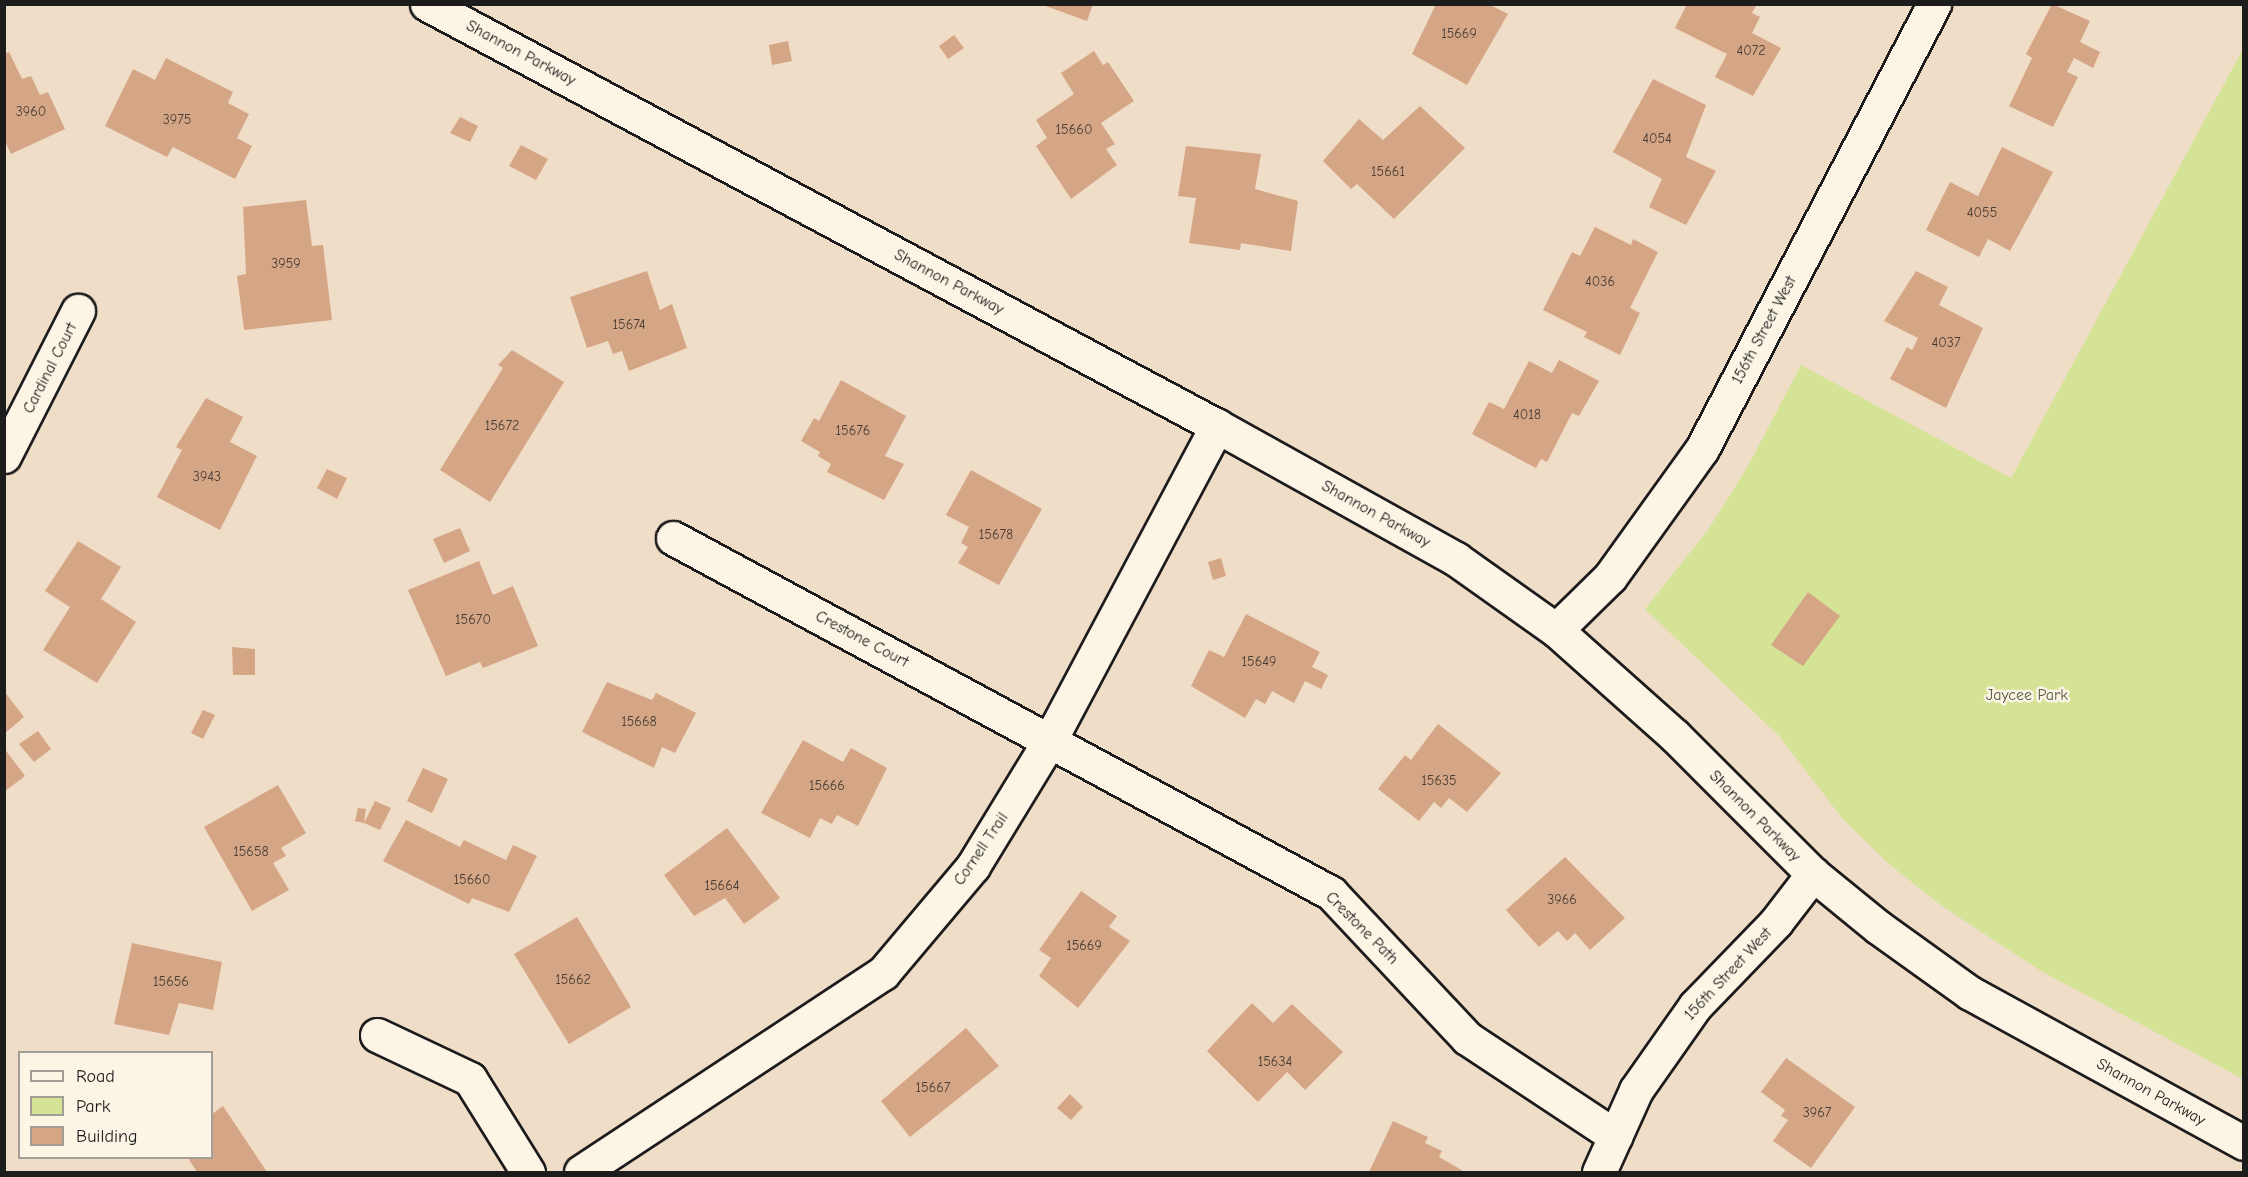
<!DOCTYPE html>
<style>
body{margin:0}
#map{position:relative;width:2248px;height:1177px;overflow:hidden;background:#f0ddc8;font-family:"Comic Neue",sans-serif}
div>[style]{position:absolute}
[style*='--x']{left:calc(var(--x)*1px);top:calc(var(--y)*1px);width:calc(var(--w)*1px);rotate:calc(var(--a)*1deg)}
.green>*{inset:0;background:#d5e397}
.building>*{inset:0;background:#d5a686}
.roads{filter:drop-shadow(2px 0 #1c1c1c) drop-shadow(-2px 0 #1c1c1c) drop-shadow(0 2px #1c1c1c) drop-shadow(0 -2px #1c1c1c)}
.minor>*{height:33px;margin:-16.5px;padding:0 16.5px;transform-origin:16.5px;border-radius:16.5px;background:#fcf5e5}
span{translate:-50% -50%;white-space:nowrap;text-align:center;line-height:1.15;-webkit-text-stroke:5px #fcf5e5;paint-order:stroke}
.number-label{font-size:14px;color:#4a3e36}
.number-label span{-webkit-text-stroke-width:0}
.street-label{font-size:16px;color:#1c1c1c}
.park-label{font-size:16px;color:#545841}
.frame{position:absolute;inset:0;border:6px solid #1c1c1c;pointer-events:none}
.legend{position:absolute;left:18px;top:1051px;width:195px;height:108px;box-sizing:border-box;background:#fcf5e5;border:2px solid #a29e95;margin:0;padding:8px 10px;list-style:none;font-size:18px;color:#1c1c1c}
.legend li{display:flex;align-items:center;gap:12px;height:30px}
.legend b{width:30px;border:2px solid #a29e95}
</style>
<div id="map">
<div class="green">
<div style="clip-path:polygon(2243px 49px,2243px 1079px,2041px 971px,1942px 906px,1889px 864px,1842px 818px,1779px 736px,1645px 609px,1708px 530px,1748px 466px,1801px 365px,2011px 478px)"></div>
</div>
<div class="building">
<div style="clip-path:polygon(1040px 4px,1093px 4px,1087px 21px)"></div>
<div style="clip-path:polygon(1436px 4px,1488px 4px,1508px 14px,1467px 85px,1412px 54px)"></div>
<div style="clip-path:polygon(1687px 4px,1757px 4px,1752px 13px,1760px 17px,1752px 33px,1781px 48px,1753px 96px,1715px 77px,1727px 54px,1675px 28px)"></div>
<div style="clip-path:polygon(2052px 4px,2090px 21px,2080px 42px,2100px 52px,2093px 68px,2074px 58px,2067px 72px,2078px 77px,2053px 127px,2009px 106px,2032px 58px,2026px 54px)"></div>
<div style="clip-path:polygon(954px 35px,964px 48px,948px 59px,939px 46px)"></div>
<div style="clip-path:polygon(788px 41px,792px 61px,772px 65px,769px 45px)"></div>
<div style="clip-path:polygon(1094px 51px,1103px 65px,1108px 62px,1134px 101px,1101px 123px,1115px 144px,1106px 149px,1117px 165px,1071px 199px,1036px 146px,1047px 138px,1036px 120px,1074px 94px,1061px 73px)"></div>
<div style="clip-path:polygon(9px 52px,22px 79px,31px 76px,40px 95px,48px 92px,65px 129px,11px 154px,4px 139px,4px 54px)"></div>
<div style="clip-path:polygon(166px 58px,233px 92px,228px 103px,249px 114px,237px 138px,252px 146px,235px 179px,173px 147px,167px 157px,105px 126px,133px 69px,155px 80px)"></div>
<div style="clip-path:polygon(1653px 79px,1706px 105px,1686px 157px,1716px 171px,1686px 225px,1649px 207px,1662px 179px,1613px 152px)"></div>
<div style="clip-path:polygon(1420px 106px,1465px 148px,1394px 219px,1357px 184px,1351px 189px,1323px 161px,1359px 119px,1383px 140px)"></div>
<div style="clip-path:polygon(460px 117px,478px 126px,470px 142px,450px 133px)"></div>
<div style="clip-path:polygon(521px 145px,548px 159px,536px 180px,509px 166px)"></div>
<div style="clip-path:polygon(1186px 146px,1261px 154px,1255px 189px,1298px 201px,1291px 251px,1241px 243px,1240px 250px,1189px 243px,1196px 198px,1178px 196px)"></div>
<div style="clip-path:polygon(2002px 147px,2053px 172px,2010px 251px,1988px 239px,1979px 257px,1926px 230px,1950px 182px,1978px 196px)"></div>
<div style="clip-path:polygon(306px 200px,312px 246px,323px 245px,332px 320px,244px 330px,237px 276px,246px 274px,243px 207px)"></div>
<div style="clip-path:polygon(1595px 227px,1631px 245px,1633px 239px,1658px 252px,1630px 308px,1640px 313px,1620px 355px,1584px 337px,1587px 332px,1543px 310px,1572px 252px,1580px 256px)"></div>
<div style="clip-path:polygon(647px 271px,660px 310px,672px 304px,687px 348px,629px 371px,622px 351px,613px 354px,608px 341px,587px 348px,570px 297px)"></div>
<div style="clip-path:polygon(1916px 271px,1948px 287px,1939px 305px,1983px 328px,1946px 408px,1890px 379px,1907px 347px,1912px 350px,1918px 338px,1884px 321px)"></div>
<div style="clip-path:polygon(512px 350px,564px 382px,490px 502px,440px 470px,503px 368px,498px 365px)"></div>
<div style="clip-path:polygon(1559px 360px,1599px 381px,1579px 416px,1572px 413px,1547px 462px,1541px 459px,1536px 468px,1472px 434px,1489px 402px,1504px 409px,1529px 361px,1552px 373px)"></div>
<div style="clip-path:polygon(841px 380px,906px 416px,885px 456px,904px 464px,884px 500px,827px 472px,831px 464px,818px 456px,820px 452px,801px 441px,814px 418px,819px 421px)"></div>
<div style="clip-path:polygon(206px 398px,243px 417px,230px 442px,257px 456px,220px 530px,157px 497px,182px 450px,176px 447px)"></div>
<div style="clip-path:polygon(327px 469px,347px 478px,337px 499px,317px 488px)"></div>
<div style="clip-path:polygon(971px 470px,1042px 509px,999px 585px,958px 563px,968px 547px,961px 543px,969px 527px,946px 515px)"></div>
<div style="clip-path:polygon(460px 528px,470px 551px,444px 563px,433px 539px)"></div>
<div style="clip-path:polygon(78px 541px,121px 567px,101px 599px,136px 622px,97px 683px,43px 650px,70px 607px,45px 591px)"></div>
<div style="clip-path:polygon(1221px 558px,1226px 576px,1213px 580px,1208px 562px)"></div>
<div style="clip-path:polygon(479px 561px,493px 595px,513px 586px,538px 646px,483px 668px,480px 662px,446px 676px,408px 590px)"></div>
<div style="clip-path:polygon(1808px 592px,1840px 616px,1803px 666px,1771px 645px)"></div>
<div style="clip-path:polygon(1246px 614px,1320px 652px,1312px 667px,1328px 675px,1321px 689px,1305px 681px,1294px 703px,1272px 691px,1265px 704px,1256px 699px,1245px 718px,1191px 686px,1209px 650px,1224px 657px)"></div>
<div style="clip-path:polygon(232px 647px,255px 649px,255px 675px,233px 675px)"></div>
<div style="clip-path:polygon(607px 682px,652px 700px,656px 693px,696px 713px,675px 753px,662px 747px,654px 768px,582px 732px)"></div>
<div style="clip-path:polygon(4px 691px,24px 717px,4px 734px)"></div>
<div style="clip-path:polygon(203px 710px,215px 715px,203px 739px,191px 733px)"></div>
<div style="clip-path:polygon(1438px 724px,1501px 773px,1467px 812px,1449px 798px,1441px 808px,1434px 802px,1419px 821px,1378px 789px,1405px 755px,1411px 760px)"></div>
<div style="clip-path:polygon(38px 731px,51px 749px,34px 762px,19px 744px)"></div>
<div style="clip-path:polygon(803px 740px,843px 762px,851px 748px,887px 768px,858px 826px,837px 815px,832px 824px,820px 818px,810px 838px,761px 813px)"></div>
<div style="clip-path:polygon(4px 748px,25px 776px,4px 792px)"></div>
<div style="clip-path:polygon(423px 768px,448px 779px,432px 813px,407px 801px)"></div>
<div style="clip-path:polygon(278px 785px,306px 833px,281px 848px,286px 856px,273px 863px,289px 890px,252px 911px,204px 827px)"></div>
<div style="clip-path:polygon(375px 801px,391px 808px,380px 830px,364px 823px)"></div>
<div style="clip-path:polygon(358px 808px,366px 809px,364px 823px,355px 821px)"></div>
<div style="clip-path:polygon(406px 820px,460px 847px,464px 840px,506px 860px,513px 845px,537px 856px,509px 912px,472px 898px,469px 904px,383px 861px)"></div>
<div style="clip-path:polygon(727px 828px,780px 898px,744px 924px,725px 898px,694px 916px,664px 875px)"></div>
<div style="clip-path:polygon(1565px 857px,1625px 918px,1590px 950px,1575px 933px,1567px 941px,1558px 931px,1539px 947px,1506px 910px)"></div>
<div style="clip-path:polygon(1081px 891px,1117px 916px,1109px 927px,1130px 941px,1078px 1008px,1039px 976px,1051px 958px,1039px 950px)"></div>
<div style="clip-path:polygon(577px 917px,631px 1007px,569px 1044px,514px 954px)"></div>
<div style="clip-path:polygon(132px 943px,222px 962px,213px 1010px,179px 1003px,169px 1035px,114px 1024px)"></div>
<div style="clip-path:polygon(1252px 1003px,1273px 1023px,1292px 1004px,1343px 1052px,1305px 1090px,1287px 1072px,1258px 1102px,1207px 1051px)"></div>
<div style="clip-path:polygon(966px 1028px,999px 1066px,910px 1137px,881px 1101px)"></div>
<div style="clip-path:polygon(1786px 1058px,1855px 1107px,1811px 1168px,1773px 1141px,1788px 1120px,1781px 1116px,1785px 1110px,1761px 1092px)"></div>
<div style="clip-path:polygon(1070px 1094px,1083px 1107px,1071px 1120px,1057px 1108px)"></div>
<div style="clip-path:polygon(223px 1106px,267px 1172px,197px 1172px,188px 1158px,212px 1158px,212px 1114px)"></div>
<div style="clip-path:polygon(1393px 1121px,1428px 1137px,1425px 1143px,1442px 1151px,1439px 1157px,1465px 1172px,1369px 1172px)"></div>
</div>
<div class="roads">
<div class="minor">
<div style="--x:427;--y:4;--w:896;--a:28.11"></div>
<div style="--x:1217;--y:426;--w:274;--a:29.1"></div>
<div style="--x:1456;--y:559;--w:123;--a:35.4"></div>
<div style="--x:1556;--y:630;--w:159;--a:41.7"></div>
<div style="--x:1675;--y:736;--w:195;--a:45"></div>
<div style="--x:1813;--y:874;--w:84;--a:39.2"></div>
<div style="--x:1878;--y:927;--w:113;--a:35.7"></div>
<div style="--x:1970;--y:993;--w:312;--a:28.7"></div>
<div style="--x:4;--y:456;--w:163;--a:-63"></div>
<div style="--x:673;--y:538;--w:748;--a:28.35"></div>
<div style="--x:1331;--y:893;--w:199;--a:46.8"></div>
<div style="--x:1467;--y:1038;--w:178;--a:33.5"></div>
<div style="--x:1556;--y:630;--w:76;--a:-44.5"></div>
<div style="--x:1610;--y:577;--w:158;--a:-54.3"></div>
<div style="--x:1702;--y:449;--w:502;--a:-62.46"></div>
<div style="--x:377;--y:1035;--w:103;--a:25.3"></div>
<div style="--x:470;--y:1079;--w:110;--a:58.1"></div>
<div style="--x:581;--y:1172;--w:362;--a:-33.4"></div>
<div style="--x:883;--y:973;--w:140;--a:-49.9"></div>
<div style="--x:973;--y:866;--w:148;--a:-58.6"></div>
<div style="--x:1050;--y:740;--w:356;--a:-62"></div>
<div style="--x:1599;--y:1172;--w:90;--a:-65.7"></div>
<div style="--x:1636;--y:1090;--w:103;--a:-54.9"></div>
<div style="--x:1695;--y:1006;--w:117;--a:-46"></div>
<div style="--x:1776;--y:922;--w:61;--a:-52.4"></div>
</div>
</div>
<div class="number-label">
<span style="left:1459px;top:34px">15669</span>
<span style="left:1751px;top:51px">4072</span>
<span style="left:31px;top:112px">3960</span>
<span style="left:177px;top:120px">3975</span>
<span style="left:1074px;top:130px">15660</span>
<span style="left:1657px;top:139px">4054</span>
<span style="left:1388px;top:172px">15661</span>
<span style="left:1982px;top:213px">4055</span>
<span style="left:286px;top:264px">3959</span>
<span style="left:1600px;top:282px">4036</span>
<span style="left:629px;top:325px">15674</span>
<span style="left:1946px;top:343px">4037</span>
<span style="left:1527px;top:415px">4018</span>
<span style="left:502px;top:426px">15672</span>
<span style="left:853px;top:431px">15676</span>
<span style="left:207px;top:477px">3943</span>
<span style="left:996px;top:535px">15678</span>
<span style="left:473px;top:620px">15670</span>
<span style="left:1259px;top:662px">15649</span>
<span style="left:639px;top:722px">15668</span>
<span style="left:1439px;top:781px">15635</span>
<span style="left:827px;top:786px">15666</span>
<span style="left:251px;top:852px">15658</span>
<span style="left:472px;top:880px">15660</span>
<span style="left:722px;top:886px">15664</span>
<span style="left:1562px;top:900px">3966</span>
<span style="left:1084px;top:946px">15669</span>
<span style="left:573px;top:980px">15662</span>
<span style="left:171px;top:982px">15656</span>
<span style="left:1275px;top:1062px">15634</span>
<span style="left:933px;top:1088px">15667</span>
<span style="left:1817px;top:1113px">3967</span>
</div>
<div class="street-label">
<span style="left:521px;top:53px;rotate:28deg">Shannon Parkway</span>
<span style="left:949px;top:282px;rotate:28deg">Shannon Parkway</span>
<span style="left:1764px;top:330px;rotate:-62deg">156th Street West</span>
<span style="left:50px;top:368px;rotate:-63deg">Cardinal Court</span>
<span style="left:1376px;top:514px;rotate:29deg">Shannon Parkway</span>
<span style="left:862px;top:639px;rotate:28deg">Crestone Court</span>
<span style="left:1755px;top:816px;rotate:45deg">Shannon Parkway</span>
<span style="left:981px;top:849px;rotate:-56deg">Cornell Trail</span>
<span style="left:1362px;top:928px;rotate:45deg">Crestone Path</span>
<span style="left:1728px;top:974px;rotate:-47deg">156th Street West</span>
<span style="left:2151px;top:1092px;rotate:29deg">Shannon Parkway</span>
</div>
<div class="park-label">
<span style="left:2027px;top:695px">Jaycee Park</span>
</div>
<div class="frame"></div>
<ul class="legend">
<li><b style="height:8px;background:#fcf5e5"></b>Road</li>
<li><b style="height:16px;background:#d5e397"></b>Park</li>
<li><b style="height:16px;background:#d5a686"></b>Building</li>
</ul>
</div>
